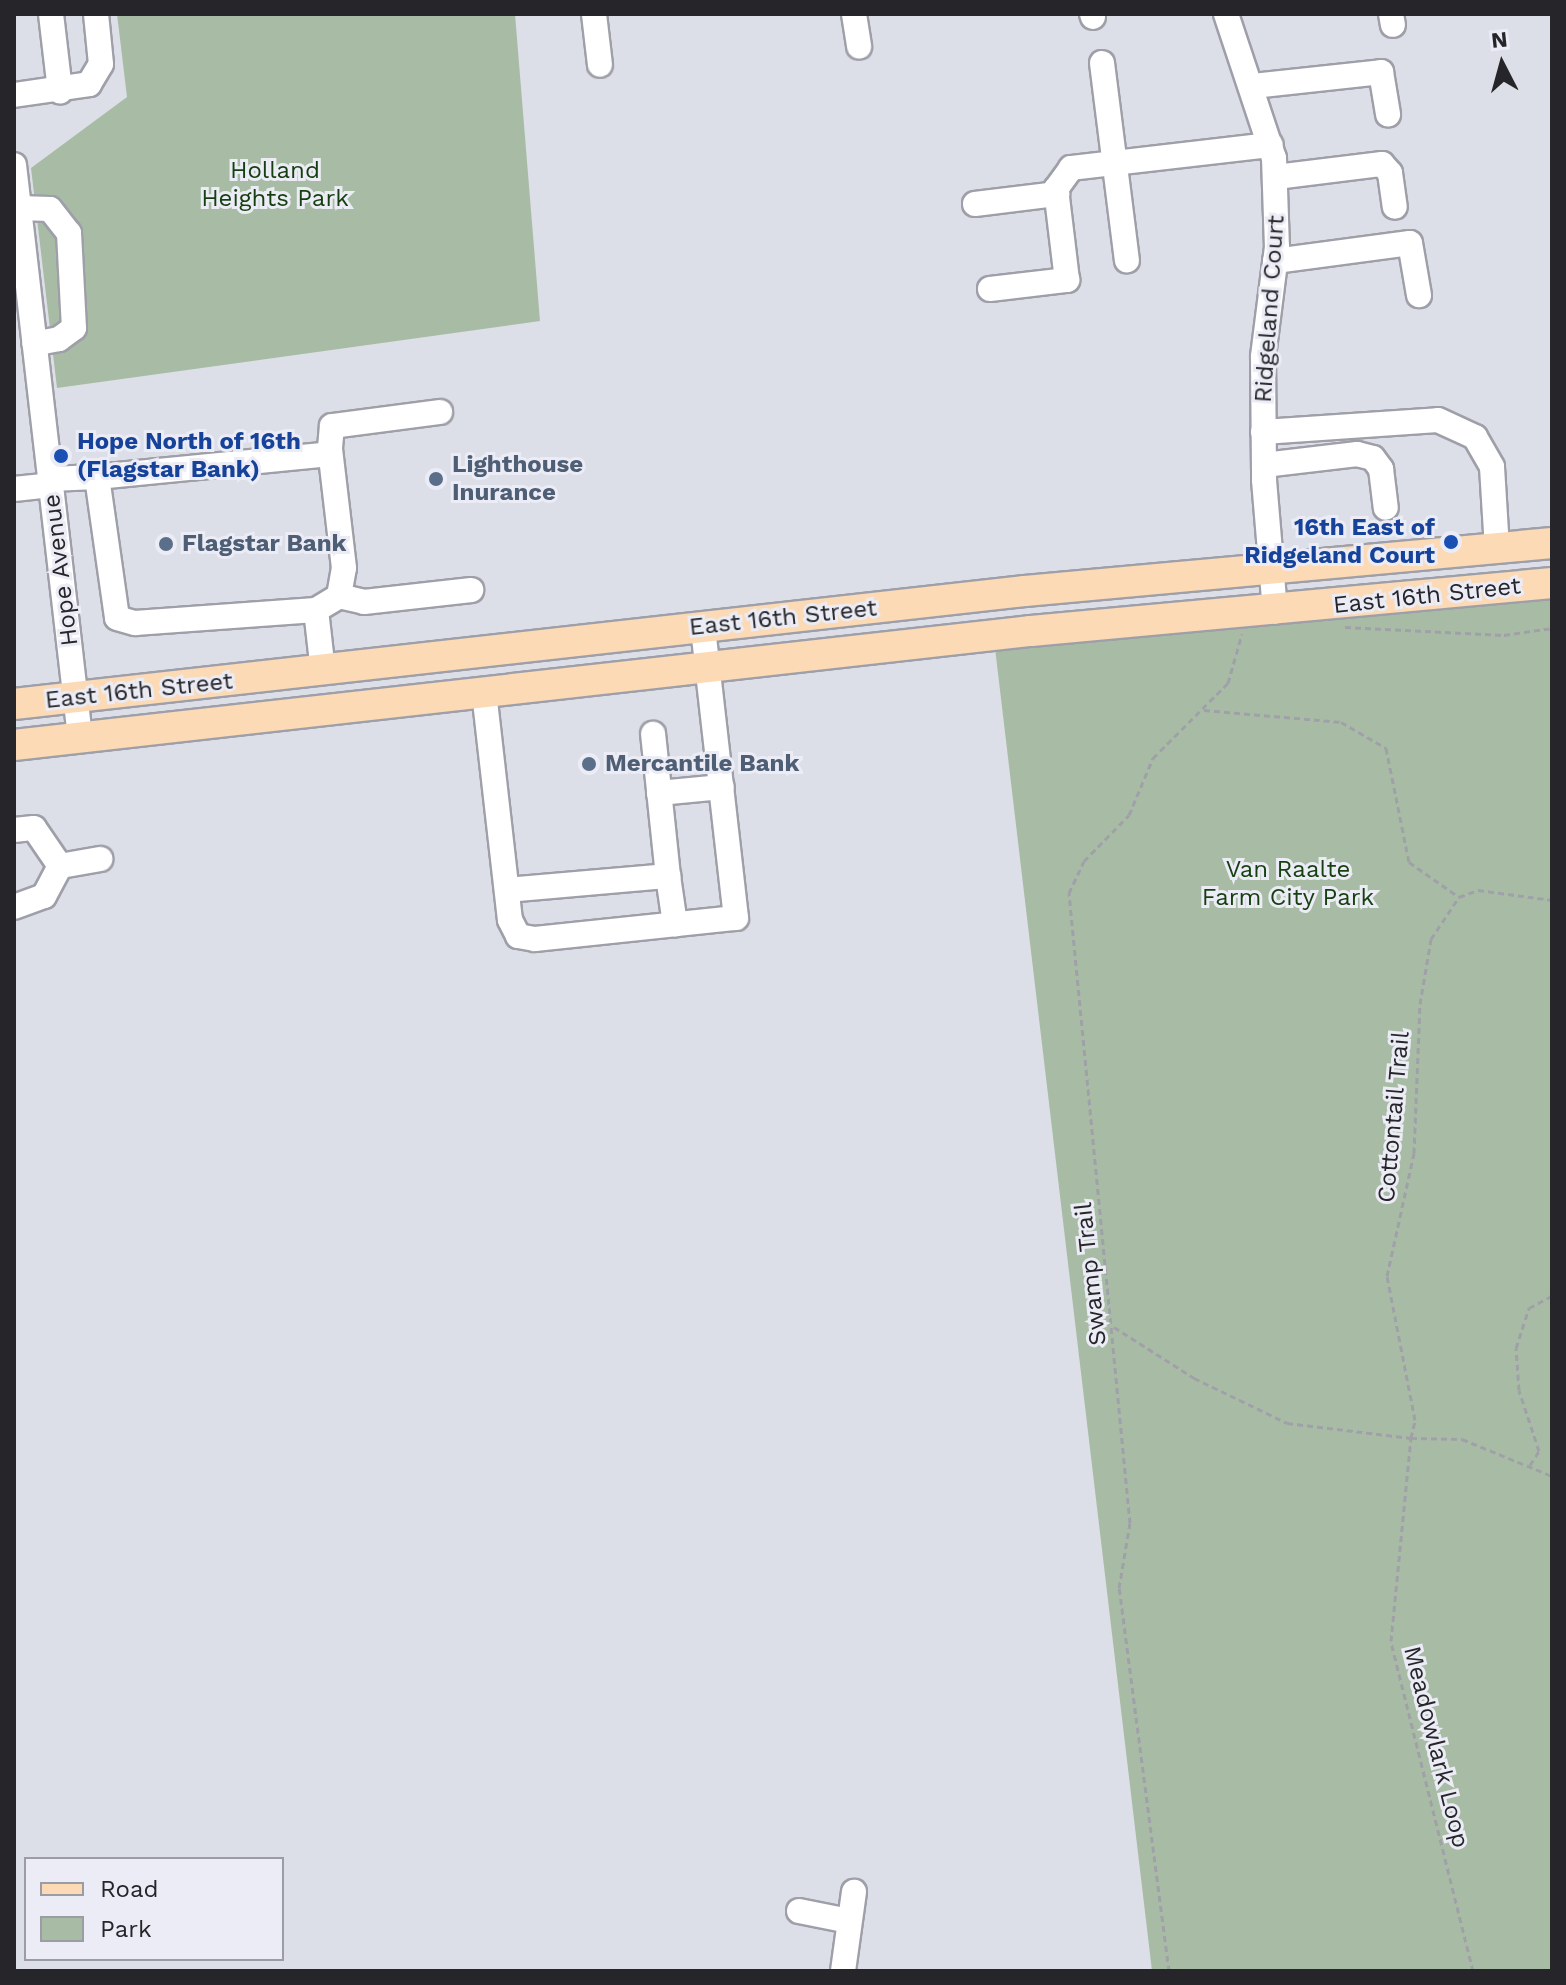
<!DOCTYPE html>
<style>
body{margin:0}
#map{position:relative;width:1566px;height:1985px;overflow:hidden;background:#dddfe8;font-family:"Work Sans",sans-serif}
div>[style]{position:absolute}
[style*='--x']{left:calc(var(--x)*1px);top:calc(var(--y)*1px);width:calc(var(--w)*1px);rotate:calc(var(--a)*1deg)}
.green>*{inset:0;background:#a8bca5}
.path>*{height:3px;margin-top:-1.5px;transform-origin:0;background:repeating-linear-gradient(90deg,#9fa0a8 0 6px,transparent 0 10px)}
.roads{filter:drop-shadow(2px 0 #9e9fa8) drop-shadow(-2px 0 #9e9fa8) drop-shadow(0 2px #9e9fa8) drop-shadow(0 -2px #9e9fa8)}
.minor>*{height:24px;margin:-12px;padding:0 12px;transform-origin:12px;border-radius:12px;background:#fff}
.major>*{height:30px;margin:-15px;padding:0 15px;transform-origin:15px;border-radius:15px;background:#fbdab5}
.dots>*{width:22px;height:22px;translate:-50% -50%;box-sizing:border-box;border:4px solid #ebecf5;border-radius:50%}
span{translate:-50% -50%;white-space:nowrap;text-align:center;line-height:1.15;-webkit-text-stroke:6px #ebecf5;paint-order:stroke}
.park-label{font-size:24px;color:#163f0f}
.street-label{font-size:24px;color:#26262a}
.transit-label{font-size:24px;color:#164399;font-weight:700}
.left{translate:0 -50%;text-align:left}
.right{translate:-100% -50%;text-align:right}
.service-label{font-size:24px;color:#4e5e75;font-weight:700}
.frame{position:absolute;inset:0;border:16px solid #26262a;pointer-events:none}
.legend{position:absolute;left:24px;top:1857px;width:260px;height:104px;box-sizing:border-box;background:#ebecf5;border:2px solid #9c9da4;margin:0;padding:10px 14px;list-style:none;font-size:24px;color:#26262a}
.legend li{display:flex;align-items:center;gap:16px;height:40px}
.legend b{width:40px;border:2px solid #9c9da4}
.north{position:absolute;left:1462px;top:24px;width:80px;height:80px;-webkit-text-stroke:6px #ebecf5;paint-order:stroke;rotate:354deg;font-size:22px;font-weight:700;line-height:32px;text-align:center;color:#26262a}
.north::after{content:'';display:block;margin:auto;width:28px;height:36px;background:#26262a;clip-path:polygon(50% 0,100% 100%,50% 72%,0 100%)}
</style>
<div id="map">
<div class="green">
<div style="clip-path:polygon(117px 14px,515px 14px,540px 321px,57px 388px,31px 168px,127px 97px)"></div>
<div style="clip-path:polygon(1552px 591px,1552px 1971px,1152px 1971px,995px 648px)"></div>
</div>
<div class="path">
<div style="--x:1345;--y:627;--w:159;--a:2.9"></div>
<div style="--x:1504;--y:635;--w:49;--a:-8.3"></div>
<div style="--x:1204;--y:710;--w:138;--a:5"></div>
<div style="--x:1341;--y:722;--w:52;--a:30"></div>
<div style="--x:1386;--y:748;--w:116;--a:78.6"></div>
<div style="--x:1409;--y:862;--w:61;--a:35"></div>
<div style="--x:1114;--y:1327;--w:95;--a:32.5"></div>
<div style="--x:1194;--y:1378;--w:103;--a:25.8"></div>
<div style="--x:1287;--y:1423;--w:125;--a:6.9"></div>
<div style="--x:1411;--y:1438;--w:18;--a:-77"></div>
<div style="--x:1415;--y:1420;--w:147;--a:-101"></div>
<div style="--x:1387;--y:1276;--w:126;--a:-77.6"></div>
<div style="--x:1414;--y:1153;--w:149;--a:-87.7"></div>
<div style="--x:1420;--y:1004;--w:66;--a:-80.4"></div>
<div style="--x:1431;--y:939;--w:50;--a:-56.3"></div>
<div style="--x:1459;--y:897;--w:20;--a:-20"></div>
<div style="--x:1478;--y:890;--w:75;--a:7.7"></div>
<div style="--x:1530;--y:1465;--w:17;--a:-57"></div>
<div style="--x:1539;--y:1451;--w:64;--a:-108.2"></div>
<div style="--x:1519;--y:1390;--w:42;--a:-94.1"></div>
<div style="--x:1516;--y:1348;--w:42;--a:-72"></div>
<div style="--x:1529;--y:1308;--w:26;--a:-28"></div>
<div style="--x:1169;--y:1971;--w:386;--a:-97.4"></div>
<div style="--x:1119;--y:1588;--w:66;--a:-80.4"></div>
<div style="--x:1130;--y:1523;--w:633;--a:-95.53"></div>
<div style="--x:1069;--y:893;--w:35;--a:-65"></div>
<div style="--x:1084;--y:861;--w:64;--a:-45.6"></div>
<div style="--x:1129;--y:815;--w:62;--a:-67.2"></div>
<div style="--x:1153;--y:758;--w:106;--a:-45"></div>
<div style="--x:1228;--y:683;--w:51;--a:-74.1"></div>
<div style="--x:1473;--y:1971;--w:340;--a:-104"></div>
<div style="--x:1391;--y:1641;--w:204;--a:-84.4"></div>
<div style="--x:1411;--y:1438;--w:51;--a:1.1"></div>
<div style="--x:1462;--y:1439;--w:97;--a:22.3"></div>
</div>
<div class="roads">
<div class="minor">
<div style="--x:51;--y:14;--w:78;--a:83.3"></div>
<div style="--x:594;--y:14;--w:51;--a:83.3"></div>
<div style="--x:854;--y:14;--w:33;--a:81"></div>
<div style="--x:1092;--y:14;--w:3;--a:72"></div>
<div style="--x:1226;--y:14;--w:152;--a:71.6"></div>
<div style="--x:1274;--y:158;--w:89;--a:88.1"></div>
<div style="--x:1277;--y:247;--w:111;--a:97.3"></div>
<div style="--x:1263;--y:357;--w:123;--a:89.5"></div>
<div style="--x:1264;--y:480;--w:132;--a:85.2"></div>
<div style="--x:1391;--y:14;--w:11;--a:80"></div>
<div style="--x:1102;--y:63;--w:199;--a:82.8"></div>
<div style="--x:1253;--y:86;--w:129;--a:-6.2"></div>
<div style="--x:1381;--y:72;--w:43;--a:80.5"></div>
<div style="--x:14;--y:95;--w:76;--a:-8.3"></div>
<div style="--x:89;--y:84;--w:23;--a:-59"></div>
<div style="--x:101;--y:64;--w:50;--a:-95.7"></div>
<div style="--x:14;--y:165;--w:576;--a:83.42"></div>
<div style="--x:1276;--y:177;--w:107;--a:-7"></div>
<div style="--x:1382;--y:164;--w:12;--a:48"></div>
<div style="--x:1390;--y:173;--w:34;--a:82"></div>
<div style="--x:975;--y:204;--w:83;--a:-7"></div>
<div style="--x:19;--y:208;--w:31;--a:2"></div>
<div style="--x:50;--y:209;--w:31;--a:52"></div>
<div style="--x:69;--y:233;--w:95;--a:87"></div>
<div style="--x:74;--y:328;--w:19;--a:144"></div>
<div style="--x:59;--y:339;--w:25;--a:169"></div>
<div style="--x:1275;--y:261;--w:136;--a:-7.6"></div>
<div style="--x:1410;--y:243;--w:53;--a:80.2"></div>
<div style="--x:990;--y:289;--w:78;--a:-6.7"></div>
<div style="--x:1067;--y:280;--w:92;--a:-96.9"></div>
<div style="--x:1056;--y:189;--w:26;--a:-54"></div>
<div style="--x:1071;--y:168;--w:201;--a:-6.6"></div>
<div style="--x:1263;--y:432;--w:175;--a:-3.9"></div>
<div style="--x:1438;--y:420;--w:41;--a:24.7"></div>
<div style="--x:1475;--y:437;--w:34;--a:60"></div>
<div style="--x:1492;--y:467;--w:81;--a:86.5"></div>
<div style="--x:1264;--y:465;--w:94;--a:-6.7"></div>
<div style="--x:1357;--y:454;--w:16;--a:14"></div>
<div style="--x:1373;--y:458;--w:14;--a:54"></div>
<div style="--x:1381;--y:469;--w:39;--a:83"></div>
<div style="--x:97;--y:477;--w:234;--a:-5.6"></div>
<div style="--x:50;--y:479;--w:47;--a:-2.4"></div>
<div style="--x:97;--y:477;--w:142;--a:81.9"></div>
<div style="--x:117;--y:618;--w:19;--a:16"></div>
<div style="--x:135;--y:623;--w:181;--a:-4.1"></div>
<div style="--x:316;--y:610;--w:61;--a:83.5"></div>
<div style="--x:14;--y:489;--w:37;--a:-6"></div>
<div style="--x:339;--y:596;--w:26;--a:13"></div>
<div style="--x:364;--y:602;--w:108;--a:-6.4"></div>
<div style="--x:316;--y:610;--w:27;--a:-31"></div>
<div style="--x:339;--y:596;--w:28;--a:-80"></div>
<div style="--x:344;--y:568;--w:121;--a:-96.7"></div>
<div style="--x:330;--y:448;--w:22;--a:-85"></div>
<div style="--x:332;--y:426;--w:109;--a:-7.4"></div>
<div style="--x:484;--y:692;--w:229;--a:83.5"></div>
<div style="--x:510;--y:920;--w:18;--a:63"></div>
<div style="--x:518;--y:936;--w:17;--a:10"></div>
<div style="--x:535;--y:939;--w:202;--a:-6"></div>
<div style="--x:736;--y:918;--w:293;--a:-96.5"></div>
<div style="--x:659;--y:793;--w:63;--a:-5.4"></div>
<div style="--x:14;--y:830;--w:20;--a:-6"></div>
<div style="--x:34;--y:828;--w:46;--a:55.6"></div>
<div style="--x:60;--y:866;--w:34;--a:118"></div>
<div style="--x:44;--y:896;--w:32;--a:160"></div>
<div style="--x:60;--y:866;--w:41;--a:-9.9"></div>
<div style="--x:668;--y:876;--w:49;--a:81.7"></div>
<div style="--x:507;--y:890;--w:162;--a:-5"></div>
<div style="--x:668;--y:876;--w:143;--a:-96"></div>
<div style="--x:799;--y:1911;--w:51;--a:11.3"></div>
<div style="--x:843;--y:1971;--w:80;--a:-82.1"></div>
</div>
<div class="major">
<div style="--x:14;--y:704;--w:1017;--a:-6.38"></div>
<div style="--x:1025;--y:591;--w:529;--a:-5.2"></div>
<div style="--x:14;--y:745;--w:1023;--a:-6.4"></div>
<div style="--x:1031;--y:631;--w:523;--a:-5.26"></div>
</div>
</div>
<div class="dots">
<div style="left:61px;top:456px;background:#1a4fb4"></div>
<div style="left:436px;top:479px;background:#5c6f8a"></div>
<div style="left:1451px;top:542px;background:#1a4fb4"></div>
<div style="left:166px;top:544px;background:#5c6f8a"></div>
<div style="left:589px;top:764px;background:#5c6f8a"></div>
</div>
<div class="park-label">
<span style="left:275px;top:185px">Holland<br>Heights Park</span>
<span style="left:1288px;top:884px">Van Raalte<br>Farm City Park</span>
</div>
<div class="street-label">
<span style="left:1270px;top:309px;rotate:-86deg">Ridgeland Court</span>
<span style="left:61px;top:570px;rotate:-97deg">Hope Avenue</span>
<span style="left:1427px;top:596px;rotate:-6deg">East 16th Street</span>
<span style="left:783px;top:618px;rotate:-6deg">East 16th Street</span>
<span style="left:139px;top:691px;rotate:-6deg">East 16th Street</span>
<span style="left:1394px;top:1117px;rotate:-85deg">Cottontail Trail</span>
<span style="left:1091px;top:1274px;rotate:-96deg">Swamp Trail</span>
<span style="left:1436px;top:1747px;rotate:76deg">Meadowlark Loop</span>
</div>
<div class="transit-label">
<span class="left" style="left:77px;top:456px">Hope North of 16th<br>(Flagstar Bank)</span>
<span class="right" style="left:1435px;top:542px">16th East of<br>Ridgeland Court</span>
</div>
<div class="service-label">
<span class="left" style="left:452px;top:479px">Lighthouse<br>Inurance</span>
<span class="left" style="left:182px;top:544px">Flagstar Bank</span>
<span class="left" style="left:605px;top:764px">Mercantile Bank</span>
</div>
<div class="frame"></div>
<ul class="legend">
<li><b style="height:10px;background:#fbdab5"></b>Road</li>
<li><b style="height:22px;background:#a8bca5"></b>Park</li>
</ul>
<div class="north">N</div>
</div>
